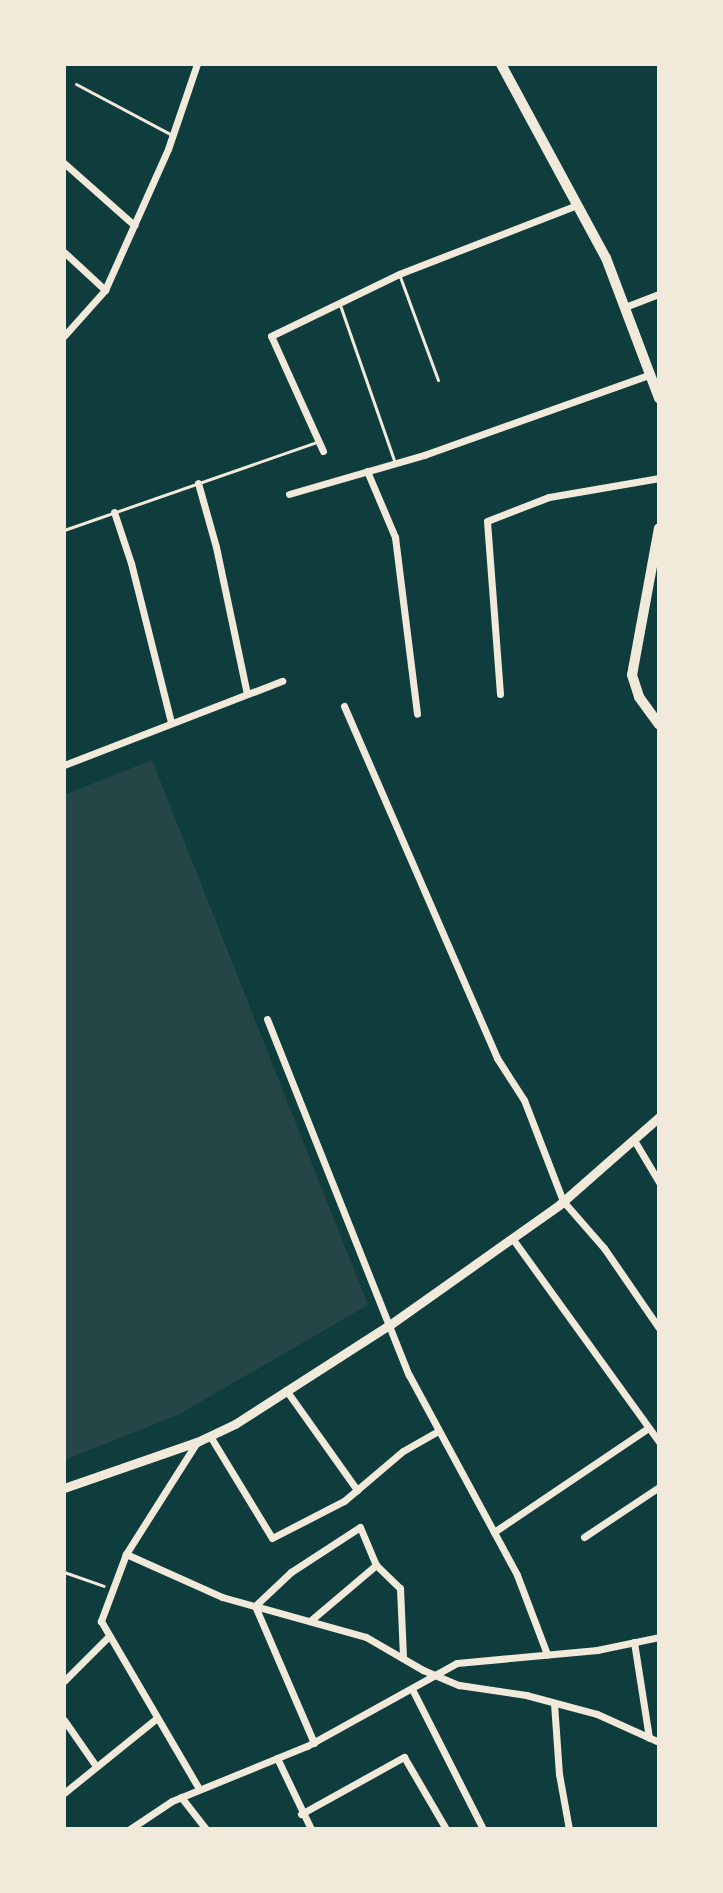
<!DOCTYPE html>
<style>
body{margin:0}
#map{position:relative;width:723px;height:1893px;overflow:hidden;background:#0f3d3e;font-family:Jost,sans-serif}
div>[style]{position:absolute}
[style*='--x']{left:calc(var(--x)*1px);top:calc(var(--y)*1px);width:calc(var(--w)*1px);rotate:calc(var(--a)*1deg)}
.green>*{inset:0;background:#244646}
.path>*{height:3px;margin:-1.5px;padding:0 1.5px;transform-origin:1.5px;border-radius:1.5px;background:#f1e9da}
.service>*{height:3px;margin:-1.5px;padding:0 1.5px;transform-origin:1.5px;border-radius:1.5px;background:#f1e9da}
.minor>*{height:7px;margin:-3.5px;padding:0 3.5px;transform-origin:3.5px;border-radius:3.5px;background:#f1e9da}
.tertiary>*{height:9px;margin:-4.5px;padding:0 4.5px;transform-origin:4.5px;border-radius:4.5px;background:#f1e9da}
.secondary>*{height:10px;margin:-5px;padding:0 5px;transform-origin:5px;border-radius:5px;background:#f1e9da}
span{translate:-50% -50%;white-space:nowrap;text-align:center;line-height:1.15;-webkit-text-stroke:6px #f1e9da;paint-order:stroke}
.frame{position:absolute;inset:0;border:66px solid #f1e9da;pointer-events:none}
</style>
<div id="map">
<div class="green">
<div style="clip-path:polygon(152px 760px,368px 1305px,178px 1415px,64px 1460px,64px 795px)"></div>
</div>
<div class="path">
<div style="--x:64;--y:1572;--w:42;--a:19.3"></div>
</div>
<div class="service">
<div style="--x:76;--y:84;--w:109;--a:28"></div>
<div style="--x:399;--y:274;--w:113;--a:69.8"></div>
<div style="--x:340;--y:305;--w:167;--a:70.8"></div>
<div style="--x:64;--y:530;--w:268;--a:-19.2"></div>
</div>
<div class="minor">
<div style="--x:64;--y:163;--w:94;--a:41.5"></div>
<div style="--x:64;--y:252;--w:56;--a:42.8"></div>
<div style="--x:625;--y:307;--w:36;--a:-21"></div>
<div style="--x:64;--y:336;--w:62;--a:-48.3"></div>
<div style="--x:105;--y:290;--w:154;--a:-65.9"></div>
<div style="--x:168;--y:149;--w:90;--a:-71.2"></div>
<div style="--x:323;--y:451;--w:126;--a:-114.3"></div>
<div style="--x:271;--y:336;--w:142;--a:-25.8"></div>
<div style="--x:399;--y:274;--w:191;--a:-21.2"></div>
<div style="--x:367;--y:471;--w:72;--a:67"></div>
<div style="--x:395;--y:537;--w:178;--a:82.9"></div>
<div style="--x:198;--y:483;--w:66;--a:74.3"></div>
<div style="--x:216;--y:547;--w:150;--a:78.1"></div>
<div style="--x:289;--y:494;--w:141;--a:-16.1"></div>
<div style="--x:424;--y:455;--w:241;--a:-19.6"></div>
<div style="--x:114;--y:512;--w:54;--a:71.6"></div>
<div style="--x:131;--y:563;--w:164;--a:75.9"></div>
<div style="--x:500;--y:694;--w:173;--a:-94.3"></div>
<div style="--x:487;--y:521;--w:66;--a:-21.2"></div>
<div style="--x:549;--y:497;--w:112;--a:-9.8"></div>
<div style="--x:344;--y:706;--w:384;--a:66.5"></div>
<div style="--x:497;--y:1058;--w:50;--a:57.3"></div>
<div style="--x:524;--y:1100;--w:108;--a:68.9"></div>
<div style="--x:563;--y:1201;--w:62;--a:48.9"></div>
<div style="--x:604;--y:1248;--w:97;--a:55.5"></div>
<div style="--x:64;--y:765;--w:234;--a:-21.1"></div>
<div style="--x:267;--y:1019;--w:383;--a:68.3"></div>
<div style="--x:409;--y:1375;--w:227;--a:61.6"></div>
<div style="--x:517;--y:1575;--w:85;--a:69.2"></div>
<div style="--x:634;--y:1140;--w:49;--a:59.2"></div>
<div style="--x:512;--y:1238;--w:251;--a:54.2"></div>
<div style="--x:286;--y:1390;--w:123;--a:54.6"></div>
<div style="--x:210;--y:1436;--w:119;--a:58.7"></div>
<div style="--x:272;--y:1538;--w:81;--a:-27.2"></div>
<div style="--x:344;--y:1501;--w:77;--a:-40.3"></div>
<div style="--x:403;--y:1451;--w:40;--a:-29.7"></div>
<div style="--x:197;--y:1442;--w:133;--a:122.4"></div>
<div style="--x:126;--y:1554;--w:72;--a:110.5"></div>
<div style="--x:101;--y:1621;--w:194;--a:59.7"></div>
<div style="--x:494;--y:1532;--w:186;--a:-34"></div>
<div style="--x:584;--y:1537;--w:90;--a:-33.7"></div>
<div style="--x:126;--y:1554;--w:105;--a:24.1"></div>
<div style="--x:222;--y:1597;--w:149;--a:15.5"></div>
<div style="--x:366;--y:1637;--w:66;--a:30.1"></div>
<div style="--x:423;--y:1670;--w:39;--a:23"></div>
<div style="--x:459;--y:1685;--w:68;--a:8.5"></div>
<div style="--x:526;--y:1695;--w:73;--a:15"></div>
<div style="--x:597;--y:1714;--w:68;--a:24.3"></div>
<div style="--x:310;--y:1621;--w:87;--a:-40.3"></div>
<div style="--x:634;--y:1642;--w:97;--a:81.1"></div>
<div style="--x:64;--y:1681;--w:64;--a:-45"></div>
<div style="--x:412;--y:1689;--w:157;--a:63.1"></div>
<div style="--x:554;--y:1703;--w:71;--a:86"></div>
<div style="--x:559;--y:1774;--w:56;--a:79.7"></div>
<div style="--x:64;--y:1720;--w:56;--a:55.2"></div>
<div style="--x:314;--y:1743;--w:149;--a:-113.3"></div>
<div style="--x:255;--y:1606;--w:50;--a:-43.4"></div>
<div style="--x:291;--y:1572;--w:82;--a:-33.1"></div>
<div style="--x:360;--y:1527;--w:41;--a:67.2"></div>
<div style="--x:376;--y:1565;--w:33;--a:44"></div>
<div style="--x:400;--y:1588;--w:68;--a:87.5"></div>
<div style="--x:277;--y:1758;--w:79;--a:64.4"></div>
<div style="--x:64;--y:1793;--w:119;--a:-38.9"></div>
<div style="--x:181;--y:1797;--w:41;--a:52"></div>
<div style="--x:301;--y:1814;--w:118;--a:-29"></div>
<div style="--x:404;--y:1757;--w:83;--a:59.7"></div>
<div style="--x:130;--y:1829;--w:50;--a:-33.7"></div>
<div style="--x:172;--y:1801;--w:146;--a:-22.2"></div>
<div style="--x:307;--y:1746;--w:171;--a:-29"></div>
<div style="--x:457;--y:1663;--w:141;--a:-5.3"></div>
<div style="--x:597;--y:1650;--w:63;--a:-11.8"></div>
</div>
<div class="tertiary">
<div style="--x:64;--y:1488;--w:141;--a:-19.1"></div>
<div style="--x:197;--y:1442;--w:42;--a:-25.3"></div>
<div style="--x:235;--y:1424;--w:185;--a:-32.7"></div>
<div style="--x:391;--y:1324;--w:206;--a:-35.3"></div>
<div style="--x:559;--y:1205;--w:133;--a:-41.3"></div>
</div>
<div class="secondary">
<div style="--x:501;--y:64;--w:221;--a:61.6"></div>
<div style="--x:606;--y:258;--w:150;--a:69.3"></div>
<div style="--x:659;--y:528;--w:149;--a:100.4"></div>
<div style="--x:632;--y:675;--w:23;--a:72"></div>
<div style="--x:639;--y:697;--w:34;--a:54"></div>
</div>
<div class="frame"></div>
</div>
